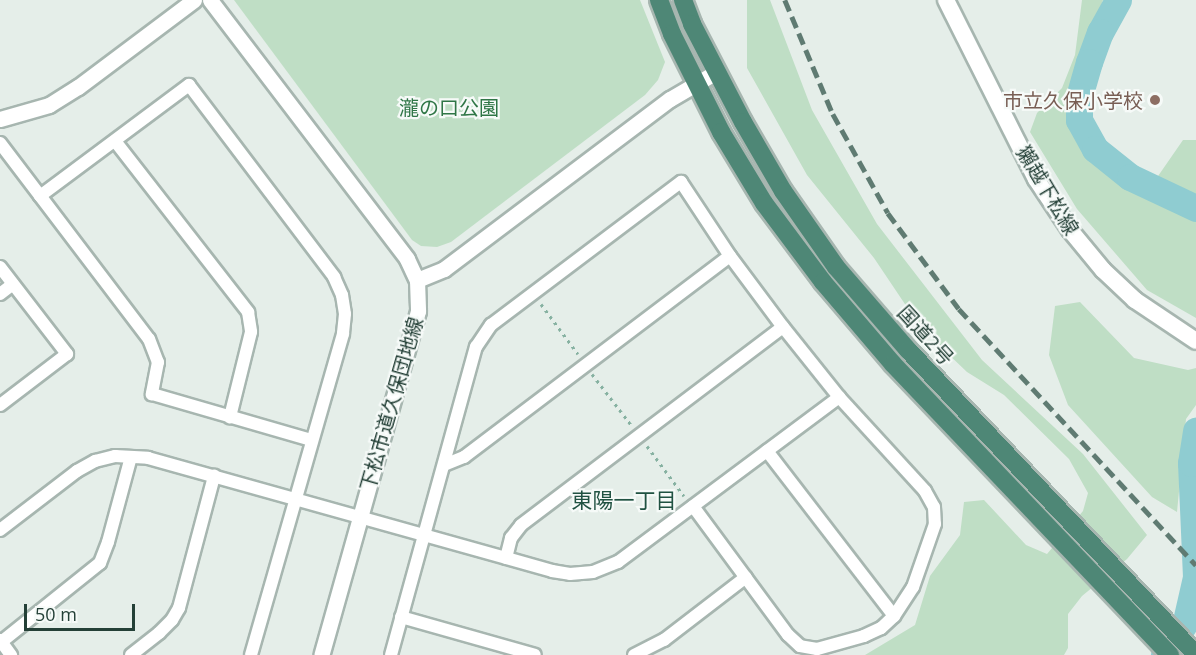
<!DOCTYPE html>
<meta charset="utf-8">
<style>
body{margin:0}
#map{position:relative;width:1196px;height:655px;overflow:hidden;background:#e5eee9;font-family:"Open Sans","Noto Sans JP",sans-serif}
div>[style]{position:absolute}
[style*='--x']{left:calc(var(--x)*1px);top:calc(var(--y)*1px);width:calc(var(--w)*1px);rotate:calc(var(--a)*1deg)}
.green>*{inset:0;background:#bfdec5}
.river>*{height:27px;margin:-13.5px;padding:0 13.5px;transform-origin:13.5px;border-radius:13.5px;background:#8fccd1}
.path>*{height:3px;margin-top:-1.5px;transform-origin:0;background:repeating-linear-gradient(90deg,#86b1a1 0 3px,transparent 0 7.5px)}
.roads{filter:drop-shadow(2px 0 #a7b6b0) drop-shadow(-2px 0 #a7b6b0) drop-shadow(0 2px #a7b6b0) drop-shadow(0 -2px #a7b6b0)}
.minor>*{height:12px;margin:-6px;padding:0 6px;transform-origin:6px;border-radius:6px;background:#fff}
.tertiary>*{height:15px;margin:-7.5px;padding:0 7.5px;transform-origin:7.5px;border-radius:7.5px;background:#fff}
.secondary>*{height:16px;margin:-8px;padding:0 8px;transform-origin:8px;border-radius:8px;background:#fff}
.trunk>*{height:18px;margin:-9px;padding:0 9px;transform-origin:9px;border-radius:9px;background:#4e8776}
.rail>*{height:4.5px;margin-top:-2.25px;transform-origin:0;background:repeating-linear-gradient(90deg,#5f7b72 0 12px,transparent 0 18px)}
.dots>*{width:16px;height:16px;translate:-50% -50%;box-sizing:border-box;border:3px solid #f6faf8;border-radius:50%}
span{translate:-50% -50%;white-space:nowrap;text-align:center;line-height:1.15;-webkit-text-stroke:4.5px #f6faf8;paint-order:stroke}
.education-label{font-size:20px;color:#785e54}
.right{translate:-100% -50%;text-align:right}
.park-label{font-size:20px;color:#2f7646}
.street-label{font-size:20px;color:#244037}
.neighbourhood-label{font-size:21px;color:#205242}
.scale{position:absolute;left:24px;top:604px;width:111px;height:27px;box-sizing:border-box;border:3px solid #244037;border-top:0;padding-left:8px;font-size:18px;line-height:21px;white-space:nowrap;color:#244037;-webkit-text-stroke:4px #f6faf8;paint-order:stroke}
</style>
<div id="map">
<div class="green">
<div style="clip-path:polygon(234px 0,640px 0,665px 62px,658px 80px,645px 95px,451px 242px,437px 247px,421px 246px,412px 240px)"></div>
<div style="clip-path:polygon(747px 0,770px 0,812px 110px,877px 224px,982px 360px,1083px 454px,1147px 535px,1127px 559px,1082px 596px,1068px 614px,1068px 648px,1064px 655px,865px 655px,915px 625px,930px 576px,960px 535px,964px 502px,984px 500px,1026px 545px,1047px 554px,1083px 511px,1088px 493px,1069px 459px,1004px 395px,967px 372px,921px 328px,874px 258px,807px 175px,747px 68px)"></div>
<div style="clip-path:polygon(1082px 0,1103px 0,1074px 93px,1077px 125px,1099px 158px,1147px 192px,1183px 140px,1196px 140px,1196px 318px,1147px 290px,1077px 209px,1030px 132px,1037px 113px,1062px 88px,1075px 55px)"></div>
<div style="clip-path:polygon(1080px 302px,1134px 358px,1188px 370px,1196px 368px,1196px 405px,1186px 419px,1177px 512px,1152px 497px,1068px 405px,1049px 355px,1055px 306px)"></div>
</div>
<div class="river">
<div style="--x:1118;--y:0;--w:37;--a:119"></div>
<div style="--x:1100;--y:32;--w:32;--a:110"></div>
<div style="--x:1089;--y:62;--w:35;--a:106"></div>
<div style="--x:1079;--y:96;--w:24;--a:90"></div>
<div style="--x:1079;--y:120;--w:33;--a:61"></div>
<div style="--x:1095;--y:149;--w:45;--a:38.7"></div>
<div style="--x:1130;--y:177;--w:73;--a:25.2"></div>
<div style="--x:1164;--y:655;--w:40;--a:-57.1"></div>
<div style="--x:1186;--y:621;--w:45;--a:-77.2"></div>
<div style="--x:1196;--y:577;--w:114;--a:-92.5"></div>
<div style="--x:1191;--y:463;--w:33;--a:-81"></div>
</div>
<div class="path">
<div style="--x:541;--y:304;--w:62;--a:53.5"></div>
<div style="--x:592;--y:374;--w:66;--a:52.4"></div>
<div style="--x:647;--y:446;--w:62;--a:53.5"></div>
</div>
<div class="roads">
<div class="minor">
<div style="--x:115;--y:141;--w:217;--a:52.1"></div>
<div style="--x:248;--y:312;--w:20;--a:81"></div>
<div style="--x:251;--y:332;--w:88;--a:103.9"></div>
<div style="--x:0;--y:143;--w:246;--a:52.8"></div>
<div style="--x:149;--y:339;--w:25;--a:69"></div>
<div style="--x:158;--y:362;--w:33;--a:101"></div>
<div style="--x:152;--y:394;--w:166;--a:16.1"></div>
<div style="--x:40;--y:196;--w:186;--a:-36.7"></div>
<div style="--x:189;--y:85;--w:241;--a:52.9"></div>
<div style="--x:334;--y:277;--w:20;--a:66"></div>
<div style="--x:342;--y:295;--w:19;--a:81"></div>
<div style="--x:345;--y:314;--w:20;--a:96"></div>
<div style="--x:343;--y:334;--w:334;--a:106"></div>
<div style="--x:0;--y:267;--w:110;--a:52.4"></div>
<div style="--x:67;--y:354;--w:84;--a:142.7"></div>
<div style="--x:0;--y:294;--w:16;--a:-38"></div>
<div style="--x:767;--y:451;--w:208;--a:52.4"></div>
<div style="--x:444;--y:465;--w:22;--a:-22"></div>
<div style="--x:464;--y:457;--w:333;--a:-37.1"></div>
<div style="--x:0;--y:530;--w:97;--a:-37.5"></div>
<div style="--x:77;--y:471;--w:21;--a:-29"></div>
<div style="--x:95;--y:461;--w:21;--a:-14"></div>
<div style="--x:115;--y:456;--w:33;--a:3"></div>
<div style="--x:148;--y:458;--w:420;--a:15.6"></div>
<div style="--x:552;--y:571;--w:18;--a:9"></div>
<div style="--x:570;--y:574;--w:23;--a:-5"></div>
<div style="--x:593;--y:572;--w:27;--a:-22"></div>
<div style="--x:618;--y:562;--w:276;--a:-36.7"></div>
<div style="--x:506;--y:558;--w:21;--a:-76"></div>
<div style="--x:511;--y:538;--w:16;--a:-52"></div>
<div style="--x:521;--y:525;--w:328;--a:-37.1"></div>
<div style="--x:401;--y:617;--w:139;--a:15.8"></div>
<div style="--x:0;--y:640;--w:19;--a:54"></div>
<div style="--x:0;--y:643;--w:128;--a:-38.7"></div>
<div style="--x:100;--y:563;--w:22;--a:-69"></div>
<div style="--x:108;--y:542;--w:88;--a:-74.9"></div>
<div style="--x:131;--y:655;--w:36;--a:-38"></div>
<div style="--x:159;--y:633;--w:18;--a:-45"></div>
<div style="--x:172;--y:620;--w:14;--a:-60"></div>
<div style="--x:179;--y:608;--w:137;--a:-75.1"></div>
<div style="--x:391;--y:655;--w:320;--a:-74.6"></div>
<div style="--x:476;--y:347;--w:27;--a:-56"></div>
<div style="--x:491;--y:325;--w:238;--a:-37"></div>
<div style="--x:681;--y:182;--w:89;--a:56.5"></div>
<div style="--x:730;--y:256;--w:89;--a:53.3"></div>
<div style="--x:783;--y:327;--w:90;--a:51.3"></div>
<div style="--x:839;--y:397;--w:127;--a:47.5"></div>
<div style="--x:925;--y:491;--w:18;--a:61"></div>
<div style="--x:934;--y:507;--w:17;--a:87"></div>
<div style="--x:935;--y:524;--w:67;--a:109.2"></div>
<div style="--x:913;--y:587;--w:35;--a:123"></div>
<div style="--x:894;--y:616;--w:18;--a:137"></div>
<div style="--x:881;--y:628;--w:19;--a:155"></div>
<div style="--x:864;--y:636;--w:49;--a:164.5"></div>
<div style="--x:817;--y:649;--w:17;--a:-170"></div>
<div style="--x:800;--y:646;--w:16;--a:-137"></div>
<div style="--x:788;--y:635;--w:160;--a:-126.4"></div>
<div style="--x:634;--y:655;--w:34;--a:-27"></div>
<div style="--x:664;--y:640;--w:103;--a:-37.5"></div>
</div>
<div class="tertiary">
<div style="--x:210;--y:0;--w:325;--a:52.7"></div>
<div style="--x:407;--y:259;--w:23;--a:65"></div>
<div style="--x:417;--y:280;--w:31;--a:88"></div>
<div style="--x:418;--y:311;--w:357;--a:105.7"></div>
<div style="--x:0;--y:119;--w:51;--a:-15.9"></div>
<div style="--x:49;--y:105;--w:34;--a:-32"></div>
<div style="--x:78;--y:87;--w:145;--a:-36.9"></div>
<div style="--x:417;--y:280;--w:29;--a:-22"></div>
<div style="--x:444;--y:269;--w:283;--a:-37"></div>
<div style="--x:670;--y:99;--w:53;--a:-30.4"></div>
</div>
<div class="secondary">
<div style="--x:946;--y:0;--w:200;--a:63.3"></div>
<div style="--x:1036;--y:179;--w:61;--a:56.3"></div>
<div style="--x:1070;--y:230;--w:52;--a:50.5"></div>
<div style="--x:1103;--y:270;--w:44;--a:43.2"></div>
<div style="--x:1135;--y:300;--w:73;--a:33.9"></div>
</div>
<div class="trunk">
<div style="--x:659;--y:0;--w:36;--a:69"></div>
<div style="--x:672;--y:34;--w:110;--a:63.4"></div>
<div style="--x:721;--y:132;--w:83;--a:58.8"></div>
<div style="--x:764;--y:203;--w:99;--a:53.2"></div>
<div style="--x:823;--y:282;--w:108;--a:49.5"></div>
<div style="--x:893;--y:364;--w:402;--a:46.4"></div>
<div style="--x:683;--y:0;--w:26;--a:69"></div>
<div style="--x:692;--y:24;--w:110;--a:62.5"></div>
<div style="--x:743;--y:122;--w:80;--a:59.9"></div>
<div style="--x:783;--y:191;--w:93;--a:55.1"></div>
<div style="--x:836;--y:267;--w:110;--a:49.1"></div>
<div style="--x:908;--y:350;--w:419;--a:46.6"></div>
</div>
</div>
<div class="rail">
<div style="--x:785;--y:0;--w:124;--a:67.2"></div>
<div style="--x:833;--y:114;--w:113;--a:60.9"></div>
<div style="--x:888;--y:213;--w:119;--a:53.5"></div>
<div style="--x:959;--y:309;--w:349;--a:47.2"></div>
</div>
<div class="dots">
<div style="left:1155px;top:100px;background:#8d6e63"></div>
</div>
<div class="education-label">
<span class="right" style="left:1143px;top:100px">市立久保小学校</span>
</div>
<div class="park-label">
<span style="left:449px;top:107px">瀧の口公園</span>
</div>
<div class="street-label">
<span style="left:1048px;top:190px;rotate:59deg">獺越下松線</span>
<span style="left:926px;top:335px;rotate:48deg">国道2号</span>
<span style="left:391px;top:404px;rotate:-74deg">下松市道久保団地線</span>
</div>
<div class="neighbourhood-label">
<span style="left:624px;top:500px">東陽一丁目</span>
</div>
<div class="scale">50 m</div>
</div>
